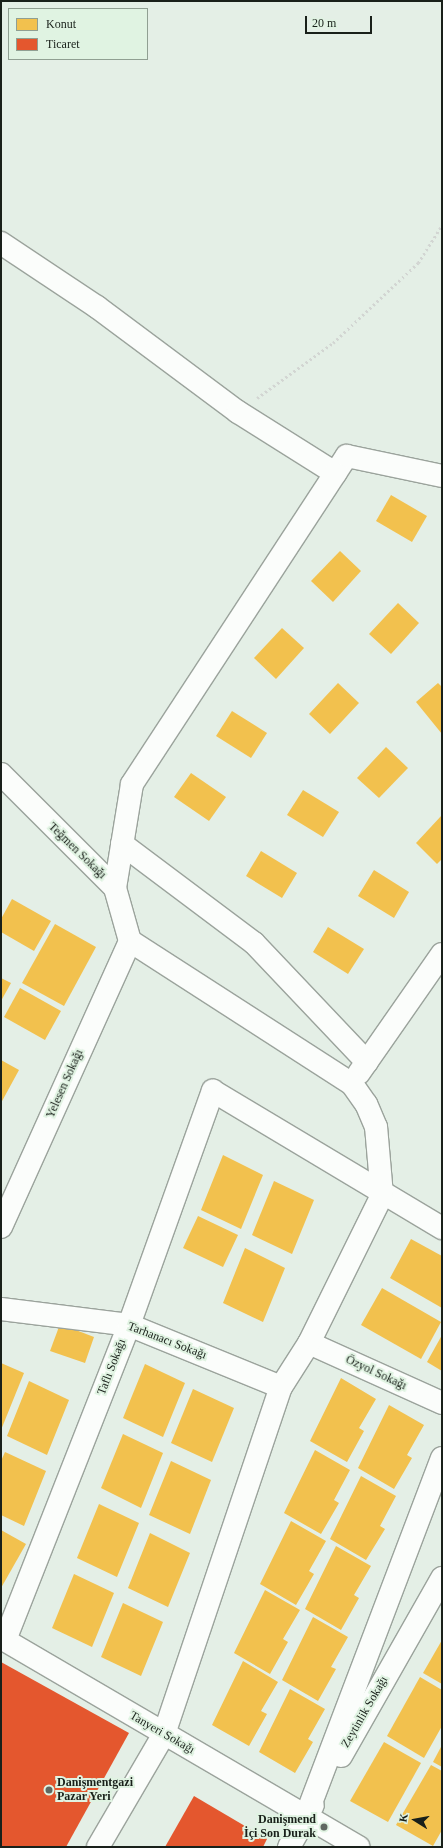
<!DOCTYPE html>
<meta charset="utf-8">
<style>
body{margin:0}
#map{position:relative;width:443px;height:1848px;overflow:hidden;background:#e4efe6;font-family:"Times New Roman",serif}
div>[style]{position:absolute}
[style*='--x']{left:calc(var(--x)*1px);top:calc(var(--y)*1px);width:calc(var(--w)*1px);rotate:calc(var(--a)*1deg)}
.homes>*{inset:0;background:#f2c14e}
.shops>*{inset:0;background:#e4572e}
.path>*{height:2.5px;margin-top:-1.25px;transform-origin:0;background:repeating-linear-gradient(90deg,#d2d5d2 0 2px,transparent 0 5px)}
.roads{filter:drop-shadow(1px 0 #9ba39c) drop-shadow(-1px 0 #9ba39c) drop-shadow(0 1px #9ba39c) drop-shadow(0 -1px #9ba39c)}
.minor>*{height:22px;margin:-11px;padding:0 11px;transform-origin:11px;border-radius:11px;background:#fbfdfb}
.tertiary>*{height:22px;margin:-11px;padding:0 11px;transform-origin:11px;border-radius:11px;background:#fbfdfb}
.dots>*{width:11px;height:11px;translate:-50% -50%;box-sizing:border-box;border:2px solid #e0f3e2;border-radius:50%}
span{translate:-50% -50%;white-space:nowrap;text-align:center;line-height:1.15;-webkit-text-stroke:4px #e0f3e2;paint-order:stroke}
.street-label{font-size:12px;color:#19201a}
.poi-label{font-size:12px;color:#19201a;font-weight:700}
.left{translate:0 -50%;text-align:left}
.right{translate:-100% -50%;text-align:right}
.frame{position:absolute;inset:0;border:2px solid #19201a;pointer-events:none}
.legend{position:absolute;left:8px;top:8px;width:140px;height:52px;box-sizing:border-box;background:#e0f3e2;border:1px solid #909f92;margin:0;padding:5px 7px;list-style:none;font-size:12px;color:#19201a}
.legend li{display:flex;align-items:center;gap:8px;height:20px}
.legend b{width:20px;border:1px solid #909f92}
.north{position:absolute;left:395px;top:1800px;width:40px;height:40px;-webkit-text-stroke:3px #e0f3e2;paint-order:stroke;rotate:281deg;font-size:11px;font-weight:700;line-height:16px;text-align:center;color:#19201a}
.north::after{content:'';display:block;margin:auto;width:14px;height:18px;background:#19201a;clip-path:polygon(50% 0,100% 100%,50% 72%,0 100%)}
.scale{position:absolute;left:305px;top:16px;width:67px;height:18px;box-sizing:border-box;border:2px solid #19201a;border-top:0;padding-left:5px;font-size:12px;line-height:14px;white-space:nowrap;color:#19201a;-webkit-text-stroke:3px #e0f3e2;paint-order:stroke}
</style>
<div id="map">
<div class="homes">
<div style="clip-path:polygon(391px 495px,427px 516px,412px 542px,376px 521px)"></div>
<div style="clip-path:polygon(340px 551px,361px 571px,333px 602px,311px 581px)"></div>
<div style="clip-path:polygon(398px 603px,419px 623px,391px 654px,369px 634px)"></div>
<div style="clip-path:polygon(282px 628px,304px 648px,276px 679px,254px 658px)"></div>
<div style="clip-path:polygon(338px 683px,359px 703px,330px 734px,309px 714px)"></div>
<div style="clip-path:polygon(438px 683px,442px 687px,442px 734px,416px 702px)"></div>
<div style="clip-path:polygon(232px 711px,267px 733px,251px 758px,216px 736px)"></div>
<div style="clip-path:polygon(386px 747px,408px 768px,379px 798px,357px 778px)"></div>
<div style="clip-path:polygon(191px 773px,226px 797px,209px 821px,174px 797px)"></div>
<div style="clip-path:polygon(303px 790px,339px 812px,323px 837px,287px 815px)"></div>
<div style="clip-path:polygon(442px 815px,442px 859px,437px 864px,416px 843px)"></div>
<div style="clip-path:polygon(261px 851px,297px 873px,282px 898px,246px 876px)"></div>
<div style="clip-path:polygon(374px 870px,409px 892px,394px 918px,358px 896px)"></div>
<div style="clip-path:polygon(12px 899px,51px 921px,34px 951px,1px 932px,1px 919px)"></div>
<div style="clip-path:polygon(55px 924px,96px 947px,64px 1006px,22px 983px)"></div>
<div style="clip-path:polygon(328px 927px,364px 949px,348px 974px,313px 952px)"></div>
<div style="clip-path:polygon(1px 978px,11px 983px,1px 1001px)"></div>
<div style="clip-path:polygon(20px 988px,61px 1011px,45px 1040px,4px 1017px)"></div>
<div style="clip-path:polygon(1px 1060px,19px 1070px,1px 1103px)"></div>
<div style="clip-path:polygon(223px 1155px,263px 1175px,241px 1229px,201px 1210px)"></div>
<div style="clip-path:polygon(274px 1181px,314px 1200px,292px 1254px,252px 1235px)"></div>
<div style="clip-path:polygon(198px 1216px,238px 1235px,223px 1267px,183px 1248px)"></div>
<div style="clip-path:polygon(411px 1239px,442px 1256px,442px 1308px,390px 1278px)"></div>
<div style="clip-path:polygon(245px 1248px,285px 1268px,263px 1322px,223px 1303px)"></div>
<div style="clip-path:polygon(382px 1288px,441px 1322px,421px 1359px,361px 1325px)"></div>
<div style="clip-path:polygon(60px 1324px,94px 1337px,85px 1363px,50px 1351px)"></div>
<div style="clip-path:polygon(442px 1335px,442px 1371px,427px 1362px)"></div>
<div style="clip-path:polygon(1px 1363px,24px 1373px,1px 1430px)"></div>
<div style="clip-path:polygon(145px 1364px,185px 1383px,163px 1437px,123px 1418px)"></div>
<div style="clip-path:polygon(341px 1378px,376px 1399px,359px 1428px,364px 1431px,347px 1462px,310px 1441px)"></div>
<div style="clip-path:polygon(29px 1381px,69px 1400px,47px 1455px,7px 1436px)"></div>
<div style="clip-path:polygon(193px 1389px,234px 1408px,212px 1462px,171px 1443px)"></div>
<div style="clip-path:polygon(389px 1405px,424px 1425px,407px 1455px,412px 1458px,394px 1489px,358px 1468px)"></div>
<div style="clip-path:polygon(123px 1434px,163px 1453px,141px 1508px,101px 1488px)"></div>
<div style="clip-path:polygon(315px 1450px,350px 1470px,334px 1500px,339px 1503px,321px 1534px,284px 1513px)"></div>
<div style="clip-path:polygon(5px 1452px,46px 1471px,24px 1526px,1px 1515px,1px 1461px)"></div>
<div style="clip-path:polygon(171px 1461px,211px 1480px,190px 1534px,149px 1515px)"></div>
<div style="clip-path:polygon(361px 1476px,396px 1496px,380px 1526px,385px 1529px,366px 1560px,330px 1539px)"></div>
<div style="clip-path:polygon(99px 1504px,139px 1523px,117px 1577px,77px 1558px)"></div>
<div style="clip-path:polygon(291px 1521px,326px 1541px,309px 1571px,314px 1574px,296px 1605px,260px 1584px)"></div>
<div style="clip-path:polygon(1px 1530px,26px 1544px,1px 1588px)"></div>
<div style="clip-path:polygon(150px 1533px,190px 1553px,168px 1607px,128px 1588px)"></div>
<div style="clip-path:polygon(336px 1546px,371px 1566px,354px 1595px,359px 1598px,341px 1630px,305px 1609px)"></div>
<div style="clip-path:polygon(74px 1574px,114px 1593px,92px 1647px,52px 1628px)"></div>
<div style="clip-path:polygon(265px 1590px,300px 1610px,283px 1639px,288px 1642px,270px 1674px,234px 1653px)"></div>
<div style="clip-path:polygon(123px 1603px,163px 1622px,141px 1676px,101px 1657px)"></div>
<div style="clip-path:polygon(313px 1617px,348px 1637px,331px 1667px,336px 1669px,318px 1701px,282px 1680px)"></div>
<div style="clip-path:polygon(442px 1640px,442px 1684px,423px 1673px)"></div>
<div style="clip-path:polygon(243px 1661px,278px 1682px,261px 1711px,267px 1714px,249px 1746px,212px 1725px)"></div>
<div style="clip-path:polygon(420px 1677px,442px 1690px,442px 1726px,424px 1758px,387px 1736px)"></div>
<div style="clip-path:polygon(290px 1689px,325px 1709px,308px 1739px,313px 1742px,295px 1773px,259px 1752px)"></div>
<div style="clip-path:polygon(384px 1742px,421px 1763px,388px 1822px,350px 1801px)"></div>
<div style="clip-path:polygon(442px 1745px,442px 1767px,433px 1762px)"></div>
<div style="clip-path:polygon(431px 1765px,442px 1771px,442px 1830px,433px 1846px,396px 1825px)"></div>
</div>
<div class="shops">
<div style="clip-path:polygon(1px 1662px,129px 1733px,66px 1847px,1px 1847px)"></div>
<div style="clip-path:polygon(194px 1796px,267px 1839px,263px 1847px,165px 1847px)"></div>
</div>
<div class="path">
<div style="--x:257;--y:398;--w:94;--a:-35.9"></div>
<div style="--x:333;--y:343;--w:117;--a:-43.3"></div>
<div style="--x:418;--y:263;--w:45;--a:-57.7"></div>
</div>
<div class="roads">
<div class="minor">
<div style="--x:1;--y:243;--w:115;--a:33.7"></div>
<div style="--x:97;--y:307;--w:176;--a:36.7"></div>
<div style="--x:238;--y:412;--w:115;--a:32.2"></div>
<div style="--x:1;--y:774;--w:161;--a:45"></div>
<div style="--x:115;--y:888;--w:55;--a:74.2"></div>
<div style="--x:122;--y:844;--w:165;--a:36.9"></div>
<div style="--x:254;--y:943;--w:164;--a:46.5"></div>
<div style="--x:115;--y:888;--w:105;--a:-80.7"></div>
<div style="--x:132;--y:784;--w:392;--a:-56.8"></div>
<div style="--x:347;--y:456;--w:97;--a:11.9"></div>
<div style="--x:359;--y:1073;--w:145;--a:-55.1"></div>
<div style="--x:1;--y:1227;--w:314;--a:-65.7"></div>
<div style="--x:1;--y:1309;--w:129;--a:7.1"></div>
<div style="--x:129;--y:1325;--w:164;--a:22.2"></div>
<div style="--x:309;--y:1343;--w:146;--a:24.3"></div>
<div style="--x:5;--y:1640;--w:339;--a:-68.5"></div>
<div style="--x:129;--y:1325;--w:249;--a:-70.3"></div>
<div style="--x:213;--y:1091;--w:267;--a:30.9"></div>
<div style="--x:341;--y:1756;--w:205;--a:-60.4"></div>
<div style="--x:306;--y:1816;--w:383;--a:-69.2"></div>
<div style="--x:98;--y:1847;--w:131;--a:-59.7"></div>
<div style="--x:164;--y:1734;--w:366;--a:-71.4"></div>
<div style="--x:281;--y:1387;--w:52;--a:-57.5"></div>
<div style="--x:309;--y:1343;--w:165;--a:-63.7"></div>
<div style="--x:382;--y:1195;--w:68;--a:-95"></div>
<div style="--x:376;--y:1127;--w:25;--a:-113"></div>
<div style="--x:366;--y:1104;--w:24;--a:-125"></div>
<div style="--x:352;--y:1084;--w:264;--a:-147.2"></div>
<div style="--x:289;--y:1847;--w:48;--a:-60.3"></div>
</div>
<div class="tertiary">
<div style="--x:1;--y:1638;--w:414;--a:30.3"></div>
</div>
</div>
<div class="dots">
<div style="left:49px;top:1790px;background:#606861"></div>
<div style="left:324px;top:1827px;background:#606861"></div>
</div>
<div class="street-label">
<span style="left:77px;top:851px;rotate:44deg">Teğmen Sokağı</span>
<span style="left:65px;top:1084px;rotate:-66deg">Yelesen Sokağı</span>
<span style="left:167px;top:1341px;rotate:21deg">Tarhanacı Sokağı</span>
<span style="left:112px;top:1367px;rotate:-69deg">Taflı Sokağı</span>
<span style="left:376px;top:1373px;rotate:25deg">Özyol Sokağı</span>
<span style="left:365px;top:1712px;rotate:-60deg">Zeytinlik Sokağı</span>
<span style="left:162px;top:1733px;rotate:30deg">Tanyeri Sokağı</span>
</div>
<div class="poi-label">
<span class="left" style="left:57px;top:1790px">Danişmentgazi<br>Pazar Yeri</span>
<span class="right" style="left:316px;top:1827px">Danişmend<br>İçi Son Durak</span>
</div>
<div class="frame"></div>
<ul class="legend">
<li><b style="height:11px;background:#f2c14e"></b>Konut</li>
<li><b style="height:11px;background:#e4572e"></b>Ticaret</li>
</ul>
<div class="north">K</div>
<div class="scale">20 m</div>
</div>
